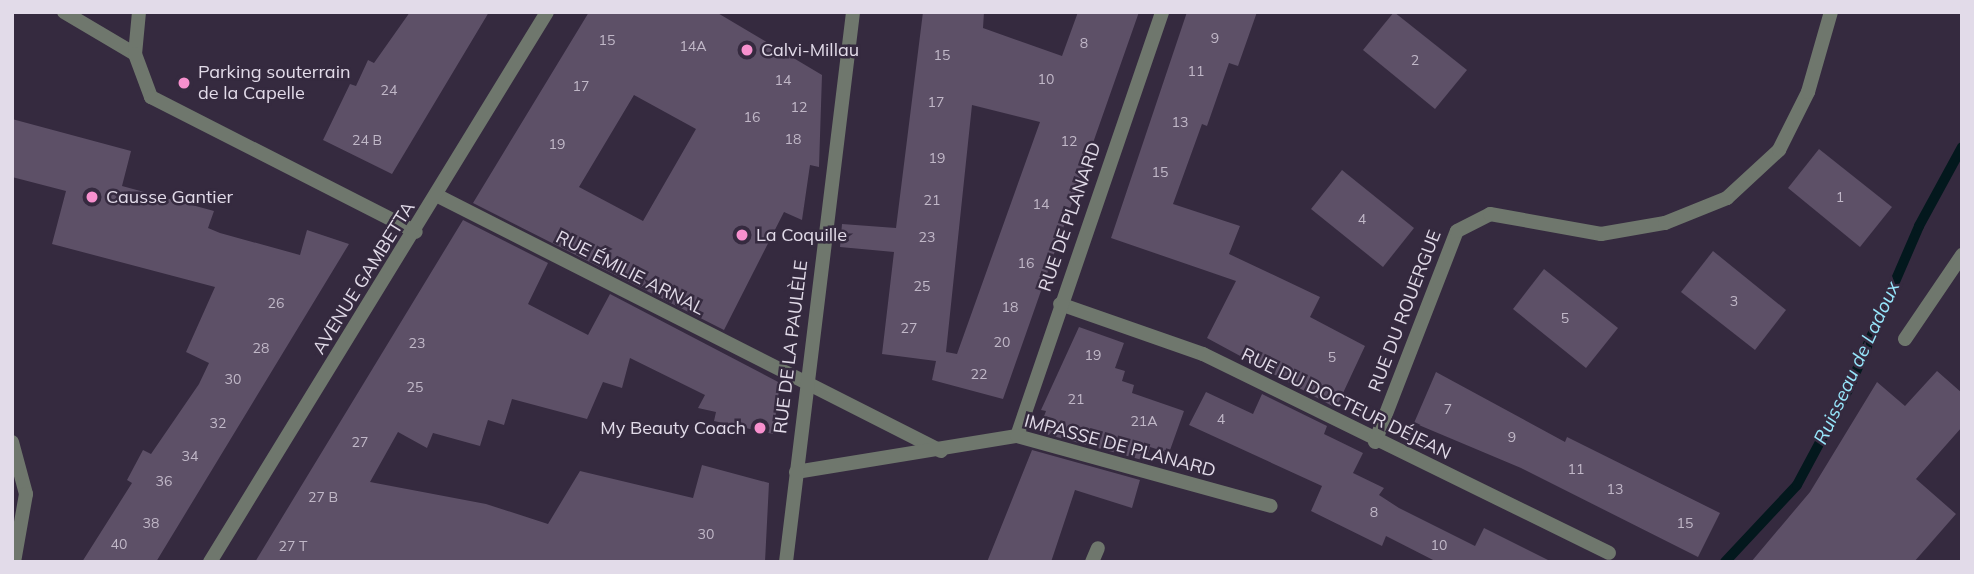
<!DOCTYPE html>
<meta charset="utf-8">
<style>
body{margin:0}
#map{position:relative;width:1974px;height:574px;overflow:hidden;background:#352a3f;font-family:Mulish,sans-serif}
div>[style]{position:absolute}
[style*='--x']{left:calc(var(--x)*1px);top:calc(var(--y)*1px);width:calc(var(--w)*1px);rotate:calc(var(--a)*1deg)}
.stream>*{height:10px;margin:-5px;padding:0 5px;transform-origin:5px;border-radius:5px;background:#03181d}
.building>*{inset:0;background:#5d5067}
.lane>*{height:14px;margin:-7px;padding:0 7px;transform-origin:7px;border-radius:7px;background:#6f776d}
.street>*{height:14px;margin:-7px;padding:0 7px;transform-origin:7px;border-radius:7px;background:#6f776d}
.dots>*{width:19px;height:19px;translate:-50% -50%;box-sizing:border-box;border:4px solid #352a3f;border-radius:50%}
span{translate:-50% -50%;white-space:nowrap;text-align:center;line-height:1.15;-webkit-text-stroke:5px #352a3f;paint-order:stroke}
.number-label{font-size:14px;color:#c1b8c8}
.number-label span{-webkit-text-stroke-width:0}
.poi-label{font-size:18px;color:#e2dbe9}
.left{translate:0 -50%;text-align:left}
.right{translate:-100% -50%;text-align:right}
.street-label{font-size:18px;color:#e2dbe9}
.water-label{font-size:19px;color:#97e7fc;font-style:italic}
.frame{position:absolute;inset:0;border:14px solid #e2dbe9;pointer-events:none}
</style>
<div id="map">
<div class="stream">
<div style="--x:1725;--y:562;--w:105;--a:-46.9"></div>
<div style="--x:1797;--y:485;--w:110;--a:-61.8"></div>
<div style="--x:1849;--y:388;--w:176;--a:-66.6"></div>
<div style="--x:1919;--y:226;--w:90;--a:-61.4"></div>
</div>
<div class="building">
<div style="clip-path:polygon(410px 12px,489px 12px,392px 174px,323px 140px,350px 84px,356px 86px,368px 60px,374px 63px)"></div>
<div style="clip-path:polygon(evenodd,589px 12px,716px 12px,822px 75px,819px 167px,810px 165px,802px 220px,784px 212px,724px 330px,473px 203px,589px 12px,634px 95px,696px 129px,643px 221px,579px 187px,634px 95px)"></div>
<div style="clip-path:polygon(evenodd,923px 12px,984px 12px,983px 28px,1062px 56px,1078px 12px,1139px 12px,1003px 399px,932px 380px,936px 361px,882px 354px,894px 252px,840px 247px,842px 224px,896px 228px,923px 12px,972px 105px,1040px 122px,957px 354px,946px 352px,972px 105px)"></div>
<div style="clip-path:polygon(1187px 12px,1257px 12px,1238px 66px,1229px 63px,1207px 126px,1202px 124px,1173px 204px,1240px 226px,1229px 254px,1320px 297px,1310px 317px,1365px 346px,1336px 408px,1207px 338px,1236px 281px,1111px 238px)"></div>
<div style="clip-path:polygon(1394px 12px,1467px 70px,1435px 109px,1363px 50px)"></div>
<div style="clip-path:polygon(12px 119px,131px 151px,122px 186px,214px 211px,208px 228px,220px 233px,300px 255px,307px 230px,349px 244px,156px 562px,82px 562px,132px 483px,127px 480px,143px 450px,151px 454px,199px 384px,209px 363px,186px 352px,215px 287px,52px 244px,66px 191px,12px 177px)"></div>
<div style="clip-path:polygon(1819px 149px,1892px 207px,1860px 247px,1788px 188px)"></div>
<div style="clip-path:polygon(1342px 170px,1414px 228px,1383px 267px,1311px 209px)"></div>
<div style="clip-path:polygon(463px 220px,548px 263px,528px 304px,588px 335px,610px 294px,780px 383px,773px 434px,714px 421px,716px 412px,698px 408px,705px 395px,630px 358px,622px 388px,603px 382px,587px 419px,512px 399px,504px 425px,488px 420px,480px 446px,433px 433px,427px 448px,398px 432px,370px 482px,486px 504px,548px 524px,580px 471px,693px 498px,702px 465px,769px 483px,765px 562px,255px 562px)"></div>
<div style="clip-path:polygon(1713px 251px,1786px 310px,1755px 350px,1681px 292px)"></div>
<div style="clip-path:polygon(1544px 269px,1618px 328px,1586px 368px,1513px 309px)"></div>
<div style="clip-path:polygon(1079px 327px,1124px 343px,1115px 368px,1125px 371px,1122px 381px,1134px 385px,1132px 393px,1184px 411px,1169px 453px,1150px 447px,1146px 461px,1038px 432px,1046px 411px,1041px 410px)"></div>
<div style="clip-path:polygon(1937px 371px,1962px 393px,1962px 427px,1916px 479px,1956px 514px,1914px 562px,1751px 562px,1810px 492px,1877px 382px,1905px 406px)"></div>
<div style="clip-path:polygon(1436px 372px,1565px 442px,1567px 437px,1720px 513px,1698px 557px,1521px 468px,1414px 423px)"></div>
<div style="clip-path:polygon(1206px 392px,1253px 414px,1262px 394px,1327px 426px,1324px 434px,1363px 453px,1353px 473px,1384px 488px,1379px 495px,1399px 508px,1475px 546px,1484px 528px,1552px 562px,1437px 562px,1386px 536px,1382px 546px,1311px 511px,1322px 486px,1189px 425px)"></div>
<div style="clip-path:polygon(1032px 450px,1140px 480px,1132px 508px,1075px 490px,1051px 562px,987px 562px)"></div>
</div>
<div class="lane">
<div style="--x:1092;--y:562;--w:15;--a:-67"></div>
</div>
<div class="street">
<div style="--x:64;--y:12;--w:82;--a:30.6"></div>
<div style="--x:139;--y:12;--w:42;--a:95.4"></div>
<div style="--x:135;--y:54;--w:46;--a:69.6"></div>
<div style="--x:151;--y:97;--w:297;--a:27"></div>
<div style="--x:438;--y:196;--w:564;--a:26.88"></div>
<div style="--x:1060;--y:304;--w:151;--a:19.3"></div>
<div style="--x:1203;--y:354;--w:452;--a:26.1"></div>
<div style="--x:1905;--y:339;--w:102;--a:-55.8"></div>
<div style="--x:1017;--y:436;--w:448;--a:-71.1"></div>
<div style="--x:12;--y:442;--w:54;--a:74.9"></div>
<div style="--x:26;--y:494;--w:69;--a:100"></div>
<div style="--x:1375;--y:442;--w:226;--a:-68.8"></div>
<div style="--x:1457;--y:231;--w:37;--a:-27"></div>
<div style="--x:1490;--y:214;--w:113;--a:10.2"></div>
<div style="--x:1601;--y:234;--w:65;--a:-9.8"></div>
<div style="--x:1665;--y:223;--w:67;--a:-22"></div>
<div style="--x:1727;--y:198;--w:71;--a:-42.7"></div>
<div style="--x:1779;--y:150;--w:65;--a:-63.4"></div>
<div style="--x:1808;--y:92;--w:83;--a:-74"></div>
<div style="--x:796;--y:472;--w:224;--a:-9.3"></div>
<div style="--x:1017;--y:436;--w:263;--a:15.4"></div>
<div style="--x:210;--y:562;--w:645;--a:-58.5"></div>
<div style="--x:786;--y:562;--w:554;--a:-83.05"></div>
</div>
<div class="dots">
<div style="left:747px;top:50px;background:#f790ce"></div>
<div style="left:184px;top:83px;background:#f790ce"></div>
<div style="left:92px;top:197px;background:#f790ce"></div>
<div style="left:742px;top:235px;background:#f790ce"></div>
<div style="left:760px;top:428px;background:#f790ce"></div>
</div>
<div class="number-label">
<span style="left:1215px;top:38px">9</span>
<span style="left:607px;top:40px">15</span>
<span style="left:1084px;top:43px">8</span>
<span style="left:693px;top:46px">14A</span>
<span style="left:942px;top:55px">15</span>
<span style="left:1415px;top:60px">2</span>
<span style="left:1196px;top:71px">11</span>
<span style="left:1046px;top:79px">10</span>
<span style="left:783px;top:80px">14</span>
<span style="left:581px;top:86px">17</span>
<span style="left:389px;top:90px">24</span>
<span style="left:936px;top:102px">17</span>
<span style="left:799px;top:107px">12</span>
<span style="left:752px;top:117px">16</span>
<span style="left:1180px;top:122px">13</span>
<span style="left:793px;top:139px">18</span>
<span style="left:367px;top:140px">24 B</span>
<span style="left:1069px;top:141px">12</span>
<span style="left:557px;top:144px">19</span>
<span style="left:937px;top:158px">19</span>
<span style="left:1160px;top:172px">15</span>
<span style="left:1840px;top:197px">1</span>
<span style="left:932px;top:200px">21</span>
<span style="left:1041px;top:204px">14</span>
<span style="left:1362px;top:219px">4</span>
<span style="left:927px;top:237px">23</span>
<span style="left:1026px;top:263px">16</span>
<span style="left:922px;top:286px">25</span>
<span style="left:1734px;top:301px">3</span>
<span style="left:276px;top:303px">26</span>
<span style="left:1010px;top:307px">18</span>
<span style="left:1565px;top:318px">5</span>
<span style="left:909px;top:328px">27</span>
<span style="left:1002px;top:342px">20</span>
<span style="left:417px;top:343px">23</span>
<span style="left:261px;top:348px">28</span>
<span style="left:1093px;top:355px">19</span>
<span style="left:1332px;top:357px">5</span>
<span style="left:979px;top:374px">22</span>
<span style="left:233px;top:379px">30</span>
<span style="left:415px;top:387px">25</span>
<span style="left:1076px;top:399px">21</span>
<span style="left:1448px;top:409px">7</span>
<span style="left:1221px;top:419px">4</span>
<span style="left:1144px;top:421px">21A</span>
<span style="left:218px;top:423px">32</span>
<span style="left:1512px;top:437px">9</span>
<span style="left:360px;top:442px">27</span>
<span style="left:190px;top:456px">34</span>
<span style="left:1576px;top:469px">11</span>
<span style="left:164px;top:481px">36</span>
<span style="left:1615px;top:489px">13</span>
<span style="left:323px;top:497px">27 B</span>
<span style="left:1374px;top:512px">8</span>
<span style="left:151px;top:523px">38</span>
<span style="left:1685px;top:523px">15</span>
<span style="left:706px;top:534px">30</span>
<span style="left:119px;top:544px">40</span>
<span style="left:1439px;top:545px">10</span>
<span style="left:293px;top:546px">27 T</span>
</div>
<div class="poi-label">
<span class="left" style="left:761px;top:50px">Calvi-Millau</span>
<span class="left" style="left:198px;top:83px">Parking souterrain<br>de la Capelle</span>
<span class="left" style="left:106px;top:197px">Causse Gantier</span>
<span class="left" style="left:756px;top:235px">La Coquille</span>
<span class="right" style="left:746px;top:428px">My Beauty Coach</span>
</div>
<div class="street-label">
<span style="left:1070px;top:217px;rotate:-71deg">RUE DE PLANARD</span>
<span style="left:630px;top:273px;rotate:27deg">RUE ÉMILIE ARNAL</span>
<span style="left:364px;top:278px;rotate:-58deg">AVENUE GAMBETTA</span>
<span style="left:1405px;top:311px;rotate:-69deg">RUE DU ROUERGUE</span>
<span style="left:791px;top:347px;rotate:-83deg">RUE DE LA PAULÈLE</span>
<span style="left:1346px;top:404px;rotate:26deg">RUE DU DOCTEUR DÉJEAN</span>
<span style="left:1120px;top:446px;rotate:15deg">IMPASSE DE PLANARD</span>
</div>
<div class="water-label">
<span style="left:1857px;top:363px;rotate:-65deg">Ruisseau de Ladoux</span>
</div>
<div class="frame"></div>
</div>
